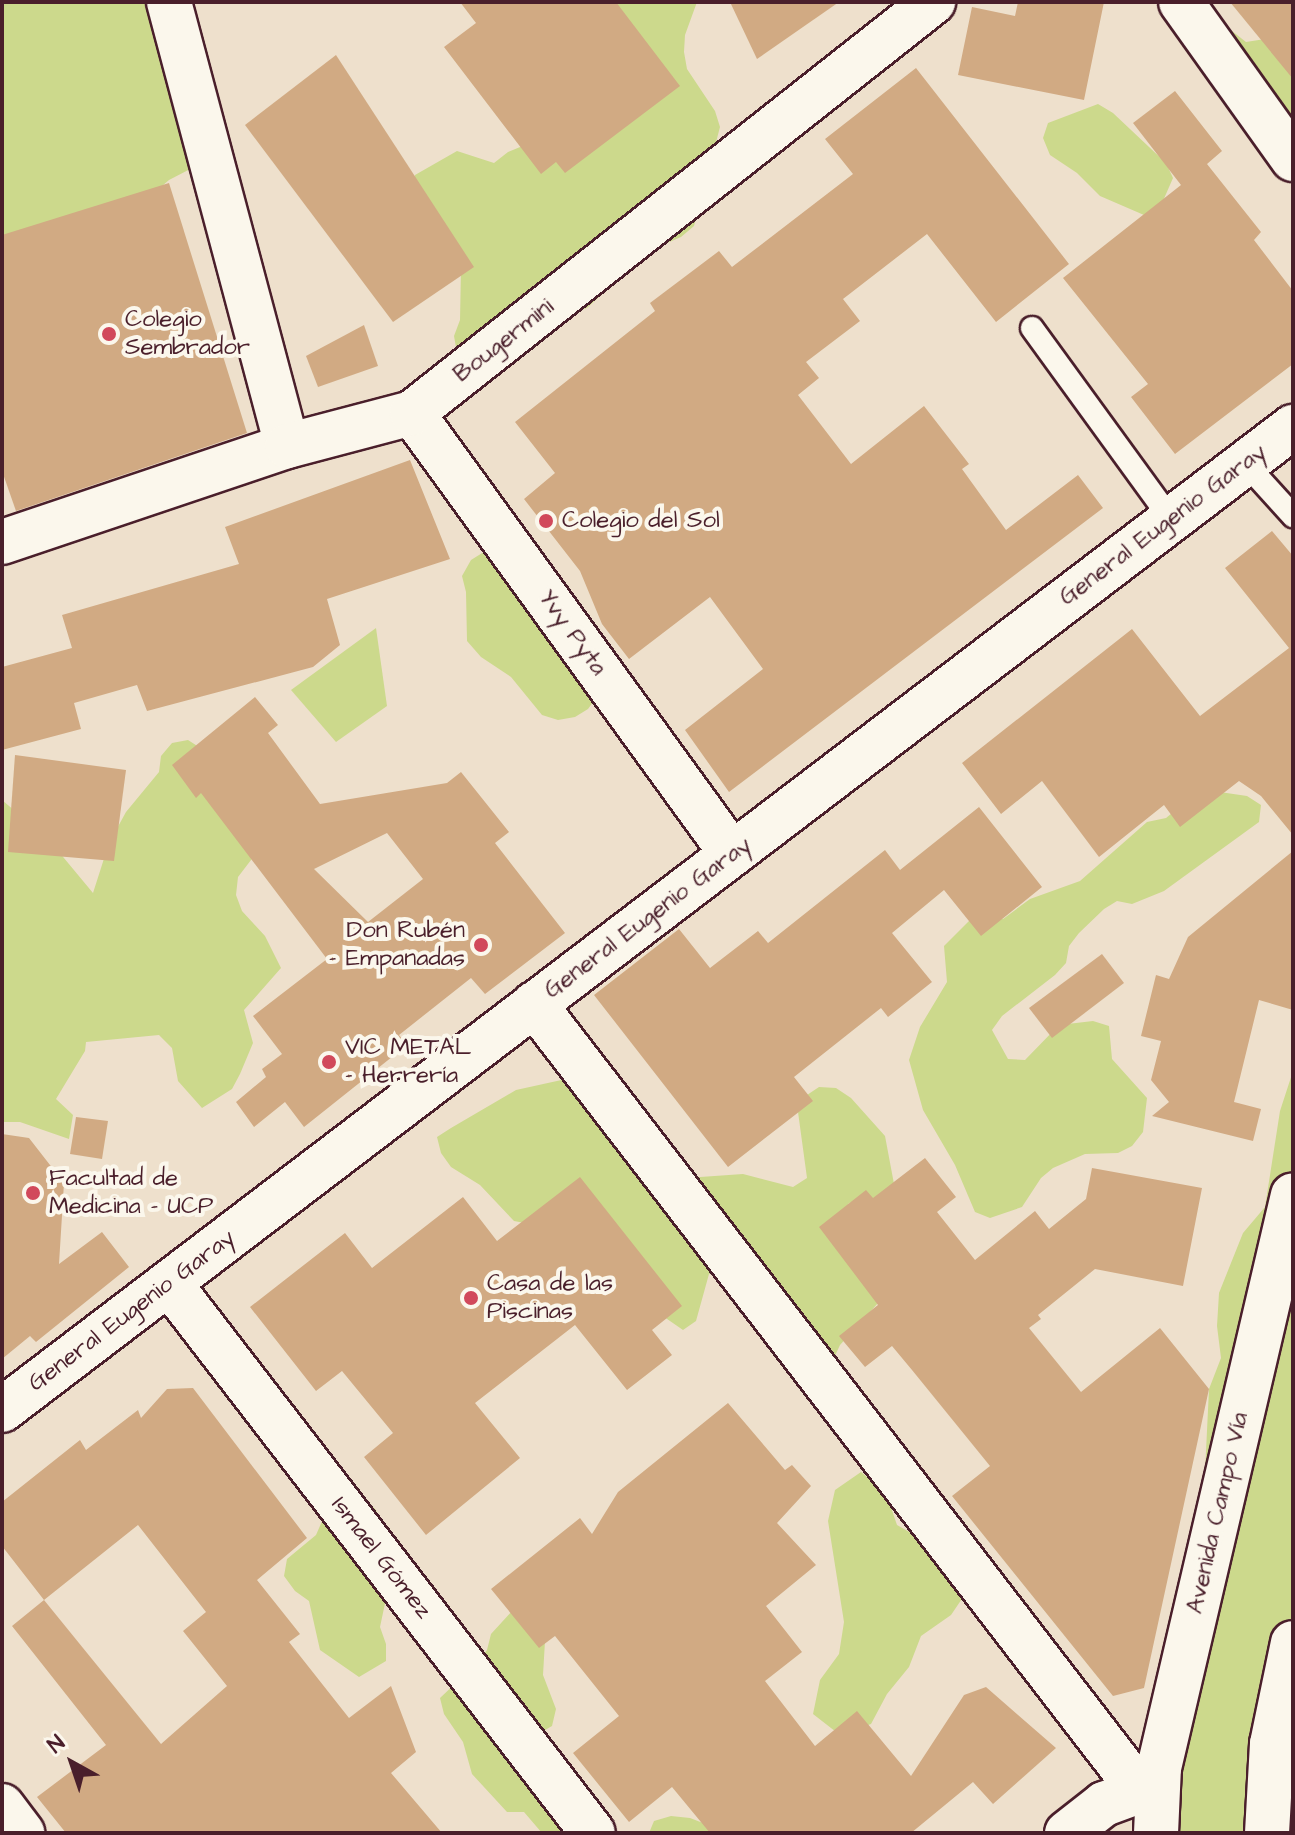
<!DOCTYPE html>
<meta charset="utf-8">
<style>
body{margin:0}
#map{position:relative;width:1295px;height:1835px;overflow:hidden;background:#eee0cc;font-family:"Architects Daughter",sans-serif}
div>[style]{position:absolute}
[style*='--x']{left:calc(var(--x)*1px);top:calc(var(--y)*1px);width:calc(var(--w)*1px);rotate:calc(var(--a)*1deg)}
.green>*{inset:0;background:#ccd98c}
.building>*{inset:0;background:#d1aa83}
.roads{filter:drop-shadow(2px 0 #4a1f2b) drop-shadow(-2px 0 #4a1f2b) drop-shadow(0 2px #4a1f2b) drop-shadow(0 -2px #4a1f2b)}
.lane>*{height:22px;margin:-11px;padding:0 11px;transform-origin:11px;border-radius:11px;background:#fbf7ec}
.street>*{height:44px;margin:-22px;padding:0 22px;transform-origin:22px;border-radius:22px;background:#fbf7ec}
.secondary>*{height:44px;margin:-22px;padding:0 22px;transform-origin:22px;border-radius:22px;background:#fbf7ec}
.dots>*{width:22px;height:22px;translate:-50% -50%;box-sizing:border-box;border:4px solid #fbf7ec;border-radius:50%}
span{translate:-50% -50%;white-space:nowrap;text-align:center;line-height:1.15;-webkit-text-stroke:8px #fbf7ec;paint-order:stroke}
.poi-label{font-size:24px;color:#4a1f2b}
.left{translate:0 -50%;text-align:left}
.right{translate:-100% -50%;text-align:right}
.street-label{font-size:24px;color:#4a1f2b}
.frame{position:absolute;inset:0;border:4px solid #4a1f2b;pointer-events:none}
.north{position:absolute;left:32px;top:1723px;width:80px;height:80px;-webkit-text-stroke:6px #fbf7ec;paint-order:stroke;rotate:320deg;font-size:22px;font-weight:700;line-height:32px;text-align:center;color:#4a1f2b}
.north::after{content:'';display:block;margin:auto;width:28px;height:36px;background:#4a1f2b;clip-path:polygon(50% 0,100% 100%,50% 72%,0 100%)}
</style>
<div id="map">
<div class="green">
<div style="clip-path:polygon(2px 2px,160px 2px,196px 166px,169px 180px,103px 237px,2px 252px)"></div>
<div style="clip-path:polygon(603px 2px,697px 2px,685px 35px,684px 52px,687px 69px,715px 111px,720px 127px,694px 226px,681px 237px,651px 250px,587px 308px,457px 353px,454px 336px,460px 320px,461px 268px,405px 233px,415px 175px,457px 151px,494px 163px,508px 152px,542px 138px)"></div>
<div style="clip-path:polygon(1223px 30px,1232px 31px,1246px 42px,1265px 39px,1293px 46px,1293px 124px)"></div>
<div style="clip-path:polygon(1098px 104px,1113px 113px,1166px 163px,1173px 178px,1159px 210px,1144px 215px,1100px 196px,1077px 173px,1050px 155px,1043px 138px,1048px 123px)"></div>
<div style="clip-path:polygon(520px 541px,543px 555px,551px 569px,599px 694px,588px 709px,575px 717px,558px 720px,542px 715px,511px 677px,481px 657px,467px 641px,466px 592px,462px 576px,471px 560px,487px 550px)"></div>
<div style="clip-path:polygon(376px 628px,387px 706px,336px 742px,291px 690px)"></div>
<div style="clip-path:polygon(188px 740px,202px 749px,261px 847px,238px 877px,236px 895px,242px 911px,265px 936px,281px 968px,244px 1010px,253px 1043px,240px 1074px,232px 1089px,202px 1108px,178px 1081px,172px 1048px,159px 1035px,86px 1042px,85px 1051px,56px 1099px,73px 1115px,69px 1139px,20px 1122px,2px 1122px,2px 800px,49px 840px,93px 893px,109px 843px,126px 812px,159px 772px,161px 756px,172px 743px)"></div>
<div style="clip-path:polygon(1213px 791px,1247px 796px,1261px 805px,1259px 822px,1164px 891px,1132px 904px,1117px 901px,1104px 909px,1079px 933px,1069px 946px,1066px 963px,1055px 975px,1002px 1016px,992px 1030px,1008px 1059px,1025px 1060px,1059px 1025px,1093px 1021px,1109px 1026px,1112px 1059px,1147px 1098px,1143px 1132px,1132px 1146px,1118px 1153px,1085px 1154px,1053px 1168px,1041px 1178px,1022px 1207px,990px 1218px,975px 1212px,955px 1165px,923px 1110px,909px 1060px,920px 1027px,947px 982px,944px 946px,969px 921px,986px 916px,1003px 919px,1030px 899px,1080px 881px,1147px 822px,1166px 818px,1194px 795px)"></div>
<div style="clip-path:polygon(1293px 1071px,1293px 1833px,1146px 1833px,1205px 1472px,1209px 1389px,1221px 1358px,1217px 1326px,1219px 1293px,1243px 1233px,1265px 1207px,1280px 1111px)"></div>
<div style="clip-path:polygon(566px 1079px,686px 1178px,743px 1174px,793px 1187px,807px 1178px,798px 1112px,804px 1097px,819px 1087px,836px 1088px,851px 1098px,885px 1136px,894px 1184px,889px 1200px,873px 1198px,849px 1203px,842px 1217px,907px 1271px,840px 1345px,833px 1360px,726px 1275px,709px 1274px,696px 1321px,683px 1330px,530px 1224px,514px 1221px,480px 1185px,451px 1167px,441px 1153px,437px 1137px,451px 1128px,516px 1090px)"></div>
<div style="clip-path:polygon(861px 1472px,886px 1493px,897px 1525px,925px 1541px,972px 1584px,951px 1615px,921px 1636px,909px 1667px,887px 1694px,871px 1724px,840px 1735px,813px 1714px,820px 1680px,839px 1654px,844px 1622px,828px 1521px,835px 1490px)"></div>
<div style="clip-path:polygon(365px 1498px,376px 1510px,382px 1526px,387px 1594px,380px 1627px,386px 1644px,386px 1661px,359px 1677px,320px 1650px,309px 1601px,295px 1591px,284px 1576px,287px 1559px,316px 1535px,330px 1503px)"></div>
<div style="clip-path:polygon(513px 1610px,545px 1641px,543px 1675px,556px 1709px,552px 1726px,533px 1737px,579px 1833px,542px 1833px,524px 1812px,507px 1812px,472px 1774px,463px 1742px,444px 1714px,440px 1698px,477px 1663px,487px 1650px,491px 1634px)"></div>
<div style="clip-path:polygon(671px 1816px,690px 1818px,729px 1833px,649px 1833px,654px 1821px)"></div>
</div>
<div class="building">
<div style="clip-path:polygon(460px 2px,616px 2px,680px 86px,565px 173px,556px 162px,541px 174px,444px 47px,476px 23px)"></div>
<div style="clip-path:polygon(730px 2px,839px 2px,757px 59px)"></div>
<div style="clip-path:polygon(1018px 2px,1104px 2px,1084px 100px,958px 75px,972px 7px,1015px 16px)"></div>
<div style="clip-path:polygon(1230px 2px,1293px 2px,1293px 79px)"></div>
<div style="clip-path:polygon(336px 55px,474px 267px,393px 322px,245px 125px)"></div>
<div style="clip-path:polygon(916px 68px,1069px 264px,996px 322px,927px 234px,843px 299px,860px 321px,806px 362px,819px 378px,798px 395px,851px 464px,924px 406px,969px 464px,962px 469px,1006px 530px,1078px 475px,1103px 508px,729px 792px,685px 730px,763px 669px,710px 597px,629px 659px,602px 624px,580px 571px,524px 499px,555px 473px,515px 422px,655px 311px,650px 303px,719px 251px,732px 267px,853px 174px,825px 139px)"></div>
<div style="clip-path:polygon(1175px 91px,1222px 151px,1207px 164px,1261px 232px,1254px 240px,1293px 291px,1293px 364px,1175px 454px,1131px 397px,1148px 384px,1063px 278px,1181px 185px,1133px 123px)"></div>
<div style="clip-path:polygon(169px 183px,247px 433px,16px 511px,2px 471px,2px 235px)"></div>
<div style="clip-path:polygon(364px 325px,378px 366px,318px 387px,306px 356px)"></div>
<div style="clip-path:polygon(410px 460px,450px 559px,327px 599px,340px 645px,313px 667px,147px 711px,137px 685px,74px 703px,81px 729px,2px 750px,2px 667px,72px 648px,62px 615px,239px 564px,225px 527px)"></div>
<div style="clip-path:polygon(1272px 531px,1293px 556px,1293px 835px,1261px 796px,1239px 781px,1180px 827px,1164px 805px,1099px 857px,1042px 781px,1001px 814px,962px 763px,1132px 629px,1200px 716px,1289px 648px,1225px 568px)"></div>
<div style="clip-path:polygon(evenodd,255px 697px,278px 725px,268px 733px,320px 804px,447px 783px,461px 772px,509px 832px,495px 843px,565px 933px,485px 994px,471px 978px,399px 1035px,407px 1045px,304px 1127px,285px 1102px,254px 1127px,236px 1102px,266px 1077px,262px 1069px,282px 1054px,253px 1016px,327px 959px,201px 793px,196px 798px,172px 765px,255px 697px,387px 833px,423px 879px,368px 922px,314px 869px,387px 833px)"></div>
<div style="clip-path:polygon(15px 755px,126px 770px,114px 861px,8px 852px)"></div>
<div style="clip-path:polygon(979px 807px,1042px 887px,981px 936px,944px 890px,892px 933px,932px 982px,888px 1017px,881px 1008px,794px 1077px,813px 1101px,728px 1167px,594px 995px,679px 929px,710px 968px,758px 931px,768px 943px,885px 850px,900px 870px)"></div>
<div style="clip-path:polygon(1293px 851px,1293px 1010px,1259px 1000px,1234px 1102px,1261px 1109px,1253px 1141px,1152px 1116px,1169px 1102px,1151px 1080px,1161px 1041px,1141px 1036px,1156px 975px,1169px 979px,1188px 937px)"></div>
<div style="clip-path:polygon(1102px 954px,1124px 983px,1052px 1038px,1029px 1008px)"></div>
<div style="clip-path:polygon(76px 1117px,108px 1121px,102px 1159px,70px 1154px)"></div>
<div style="clip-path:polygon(2px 1134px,29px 1138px,64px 1183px,59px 1264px,102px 1232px,129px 1267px,36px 1342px,30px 1336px,2px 1359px)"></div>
<div style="clip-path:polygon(925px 1158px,956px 1197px,937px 1212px,975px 1260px,1035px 1211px,1049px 1229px,1086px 1199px,1092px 1168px,1202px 1188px,1183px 1286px,1095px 1269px,1038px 1315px,1041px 1319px,1029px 1328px,1081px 1392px,1160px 1328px,1209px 1389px,1144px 1688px,1113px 1696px,952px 1496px,990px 1466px,912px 1370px,892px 1346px,865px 1367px,839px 1336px,878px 1305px,819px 1227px,866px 1190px,873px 1198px)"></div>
<div style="clip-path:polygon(580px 1177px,682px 1306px,652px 1330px,672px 1355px,627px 1390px,575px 1325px,475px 1403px,520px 1458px,426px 1535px,364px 1457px,393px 1433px,342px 1371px,316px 1391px,250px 1307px,345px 1233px,372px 1268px,463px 1197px,497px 1241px)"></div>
<div style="clip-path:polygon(evenodd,193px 1388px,307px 1538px,257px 1580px,300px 1634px,289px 1642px,349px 1718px,391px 1686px,416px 1752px,391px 1773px,442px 1833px,66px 1833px,37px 1797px,106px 1745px,12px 1626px,44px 1600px,2px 1546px,2px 1502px,80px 1440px,86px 1450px,138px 1410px,141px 1418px,167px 1389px,193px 1388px,138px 1525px,206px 1612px,183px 1631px,227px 1686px,161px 1744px,44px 1600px,138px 1525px)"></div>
<div style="clip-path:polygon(728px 1403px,785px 1470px,792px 1465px,811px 1486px,777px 1523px,816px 1565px,766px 1606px,802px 1652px,765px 1681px,815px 1746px,857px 1711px,911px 1776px,964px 1695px,986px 1687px,1056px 1748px,993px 1804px,973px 1782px,911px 1833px,710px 1833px,672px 1787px,629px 1822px,573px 1753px,619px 1716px,555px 1636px,539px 1648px,491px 1589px,580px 1518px,592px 1534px,618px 1492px)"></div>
</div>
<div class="roads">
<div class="lane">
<div style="--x:1032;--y:328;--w:236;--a:54"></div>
<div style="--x:1245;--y:463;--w:72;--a:47.8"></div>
</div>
<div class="street">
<div style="--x:169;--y:2;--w:459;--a:75.1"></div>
<div style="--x:1181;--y:2;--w:193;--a:54.5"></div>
<div style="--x:412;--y:413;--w:545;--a:54.03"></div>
<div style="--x:2;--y:542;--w:301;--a:-18.6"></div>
<div style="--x:287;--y:446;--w:129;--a:-14.8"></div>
<div style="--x:412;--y:413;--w:664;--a:-38.27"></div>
<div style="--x:534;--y:1004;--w:993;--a:52.4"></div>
<div style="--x:169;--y:1283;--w:694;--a:52.37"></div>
<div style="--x:2;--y:1806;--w:34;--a:53"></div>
<div style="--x:1067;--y:1833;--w:47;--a:-38.1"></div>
<div style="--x:1104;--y:1804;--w:55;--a:-20.1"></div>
<div style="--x:1156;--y:1833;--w:65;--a:-87.4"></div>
<div style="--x:1159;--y:1768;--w:588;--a:-76.84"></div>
<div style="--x:1267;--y:1833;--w:89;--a:-86.8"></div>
<div style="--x:1272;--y:1744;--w:103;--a:-78.3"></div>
</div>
<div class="secondary">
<div style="--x:2;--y:1410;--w:1623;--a:-37.29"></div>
</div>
</div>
<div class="dots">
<div style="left:109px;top:334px;background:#d1495b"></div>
<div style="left:546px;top:521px;background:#d1495b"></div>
<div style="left:481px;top:945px;background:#d1495b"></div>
<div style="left:329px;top:1062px;background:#d1495b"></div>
<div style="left:33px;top:1193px;background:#d1495b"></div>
<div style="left:471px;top:1298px;background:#d1495b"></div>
</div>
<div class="poi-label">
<span class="left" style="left:125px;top:334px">Colegio<br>Sembrador</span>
<span class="left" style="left:562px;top:521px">Colegio del Sol</span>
<span class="right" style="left:465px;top:945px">Don Rubén<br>- Empanadas</span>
<span class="left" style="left:345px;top:1062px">VIC METAL<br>- Herrería</span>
<span class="left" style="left:49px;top:1193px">Facultad de<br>Medicina - UCP</span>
<span class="left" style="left:487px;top:1298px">Casa de las<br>Piscinas</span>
</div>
<div class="street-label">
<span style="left:504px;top:341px;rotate:-38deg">Bougermini</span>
<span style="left:1163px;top:525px;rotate:-37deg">General Eugenio Garay</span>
<span style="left:572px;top:633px;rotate:54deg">Yvy Pyta</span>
<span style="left:648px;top:918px;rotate:-37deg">General Eugenio Garay</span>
<span style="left:132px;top:1311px;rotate:-37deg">General Eugenio Garay</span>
<span style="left:1218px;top:1513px;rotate:-77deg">Avenida Campo Vía</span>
<span style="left:381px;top:1558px;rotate:52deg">Ismael Gómez</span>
</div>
<div class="frame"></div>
<div class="north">N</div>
</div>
